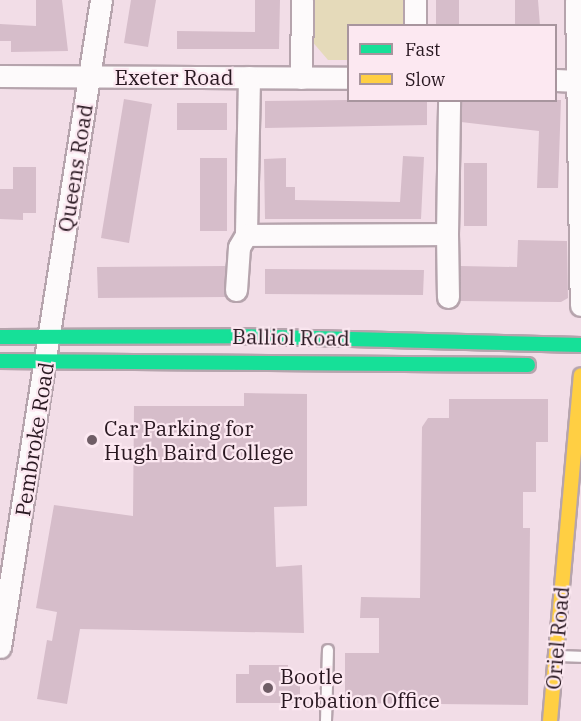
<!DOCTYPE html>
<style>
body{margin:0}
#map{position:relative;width:581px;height:721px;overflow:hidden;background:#f2dde7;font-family:"IBM Plex Serif",serif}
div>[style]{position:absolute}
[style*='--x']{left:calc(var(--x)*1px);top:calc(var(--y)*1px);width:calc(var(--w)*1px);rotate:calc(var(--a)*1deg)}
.green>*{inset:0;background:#e5daba}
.building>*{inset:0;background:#d6bdca}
.roads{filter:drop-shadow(2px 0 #b6a4ad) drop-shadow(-2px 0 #b6a4ad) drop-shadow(0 2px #b6a4ad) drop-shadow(0 -2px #b6a4ad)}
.lane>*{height:10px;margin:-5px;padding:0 5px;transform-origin:5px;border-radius:5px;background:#fdfafb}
.street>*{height:21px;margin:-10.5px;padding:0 10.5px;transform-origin:10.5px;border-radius:10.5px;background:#fdfafb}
.fast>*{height:14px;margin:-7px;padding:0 7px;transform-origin:7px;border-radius:7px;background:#16e098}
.slow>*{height:14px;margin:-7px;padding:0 7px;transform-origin:7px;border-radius:7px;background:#ffcf43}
.dots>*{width:16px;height:16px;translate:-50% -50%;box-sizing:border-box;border:3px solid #fce8f1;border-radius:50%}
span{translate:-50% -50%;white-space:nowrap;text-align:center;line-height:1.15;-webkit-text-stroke:4.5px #fce8f1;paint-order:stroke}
.street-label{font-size:21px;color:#291821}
.poi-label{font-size:21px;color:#291821}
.left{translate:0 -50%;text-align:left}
.legend{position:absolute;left:347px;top:24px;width:210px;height:78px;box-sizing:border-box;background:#fce8f1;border:2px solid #a8959e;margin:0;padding:8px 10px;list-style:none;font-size:18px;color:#291821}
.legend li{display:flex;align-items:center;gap:12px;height:30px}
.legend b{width:30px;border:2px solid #a8959e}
</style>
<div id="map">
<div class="green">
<div style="clip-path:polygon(310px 0,408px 0,408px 25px,348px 26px,348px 60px,328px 60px,310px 39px)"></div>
</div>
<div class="building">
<div style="clip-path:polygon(36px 0,62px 0,68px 51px,11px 52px,11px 41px,0 41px,0 24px,36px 26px)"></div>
<div style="clip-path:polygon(131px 0,156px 0,148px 47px,124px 43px)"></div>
<div style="clip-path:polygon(255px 0,280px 0,279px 49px,177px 49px,177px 31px,255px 32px)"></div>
<div style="clip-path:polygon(436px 0,459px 0,459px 26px,436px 26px)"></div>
<div style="clip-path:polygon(515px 0,538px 0,540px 26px,515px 26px)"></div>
<div style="clip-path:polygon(124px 99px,152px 104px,129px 243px,101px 238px)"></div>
<div style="clip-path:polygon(348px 100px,427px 100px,427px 125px,265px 128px,265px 101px)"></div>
<div style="clip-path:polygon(462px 100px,561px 100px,558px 188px,537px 188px,539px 131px,461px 122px)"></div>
<div style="clip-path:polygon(177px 103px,227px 103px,227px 130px,177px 130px)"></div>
<div style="clip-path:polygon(403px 156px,424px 157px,421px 219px,265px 219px,264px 159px,286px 158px,286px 187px,295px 187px,295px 200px,400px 202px)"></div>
<div style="clip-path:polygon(200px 158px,227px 158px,227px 231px,200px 231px)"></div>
<div style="clip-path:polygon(464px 163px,487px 163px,487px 226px,464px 226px)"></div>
<div style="clip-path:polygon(13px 167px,36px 167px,36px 213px,23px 213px,23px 220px,0 219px,0 189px,13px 189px)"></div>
<div style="clip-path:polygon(518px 240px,567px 241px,568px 298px,561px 302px,460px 301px,460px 266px,517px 267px)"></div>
<div style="clip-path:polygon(225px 266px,225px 297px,98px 298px,97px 267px)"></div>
<div style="clip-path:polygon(265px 269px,424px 270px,423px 295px,265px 294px)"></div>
<div style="clip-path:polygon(244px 393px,307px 394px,307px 506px,274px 507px,276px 567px,302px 565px,304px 633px,80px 629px,67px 704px,37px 699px,47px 640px,52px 641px,57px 612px,36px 608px,54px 505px,133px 516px,134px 406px,244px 406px)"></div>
<div style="clip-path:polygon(449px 399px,548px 399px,548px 442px,536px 442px,536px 492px,523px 492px,523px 528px,530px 528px,528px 705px,345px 703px,345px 653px,379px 653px,379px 618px,360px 618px,361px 597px,420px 598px,422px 427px,428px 418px,449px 418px)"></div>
<div style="clip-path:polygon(249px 665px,288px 665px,288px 674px,300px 674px,300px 703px,236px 703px,236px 674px,249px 674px)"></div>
</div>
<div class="roads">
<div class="lane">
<div style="--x:557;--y:656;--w:24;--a:2"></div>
<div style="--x:326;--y:721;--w:71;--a:-88.4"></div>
</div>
<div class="street">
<div style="--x:415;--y:0;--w:26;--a:90"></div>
<div style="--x:576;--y:0;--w:305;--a:89.1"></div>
<div style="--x:0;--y:76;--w:348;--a:0.3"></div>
<div style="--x:249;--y:77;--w:158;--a:91.1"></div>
<div style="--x:246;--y:235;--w:201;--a:-0.3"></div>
<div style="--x:447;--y:234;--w:134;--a:-89.1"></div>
<div style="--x:301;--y:78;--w:78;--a:-89.3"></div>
<div style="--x:556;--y:80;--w:21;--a:3"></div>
<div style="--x:447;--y:234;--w:63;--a:89.1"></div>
<div style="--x:236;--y:290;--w:43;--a:-86"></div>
<div style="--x:239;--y:247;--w:14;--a:-60"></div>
<div style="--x:0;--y:647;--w:655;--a:-81.13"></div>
</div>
<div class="fast">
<div style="--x:0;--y:337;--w:236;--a:-0.2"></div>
<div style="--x:236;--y:336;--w:345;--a:1.5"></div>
<div style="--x:0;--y:361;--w:528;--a:0.43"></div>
</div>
<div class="slow">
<div style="--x:550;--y:721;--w:347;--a:-84.9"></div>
</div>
</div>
<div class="dots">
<div style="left:92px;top:440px;background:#6f5d66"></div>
<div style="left:268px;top:688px;background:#6f5d66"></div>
</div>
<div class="street-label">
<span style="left:174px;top:77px">Exeter Road</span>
<span style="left:75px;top:168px;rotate:-81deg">Queens Road</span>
<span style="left:291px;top:337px;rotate:1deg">Balliol Road</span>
<span style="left:34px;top:439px;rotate:-81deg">Pembroke Road</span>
<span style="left:557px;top:638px;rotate:-85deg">Oriel Road</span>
</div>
<div class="poi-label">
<span class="left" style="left:104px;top:440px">Car Parking for<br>Hugh Baird College</span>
<span class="left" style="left:280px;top:688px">Bootle<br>Probation Office</span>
</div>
<ul class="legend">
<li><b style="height:8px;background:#16e098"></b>Fast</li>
<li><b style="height:8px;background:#ffcf43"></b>Slow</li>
</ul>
</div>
